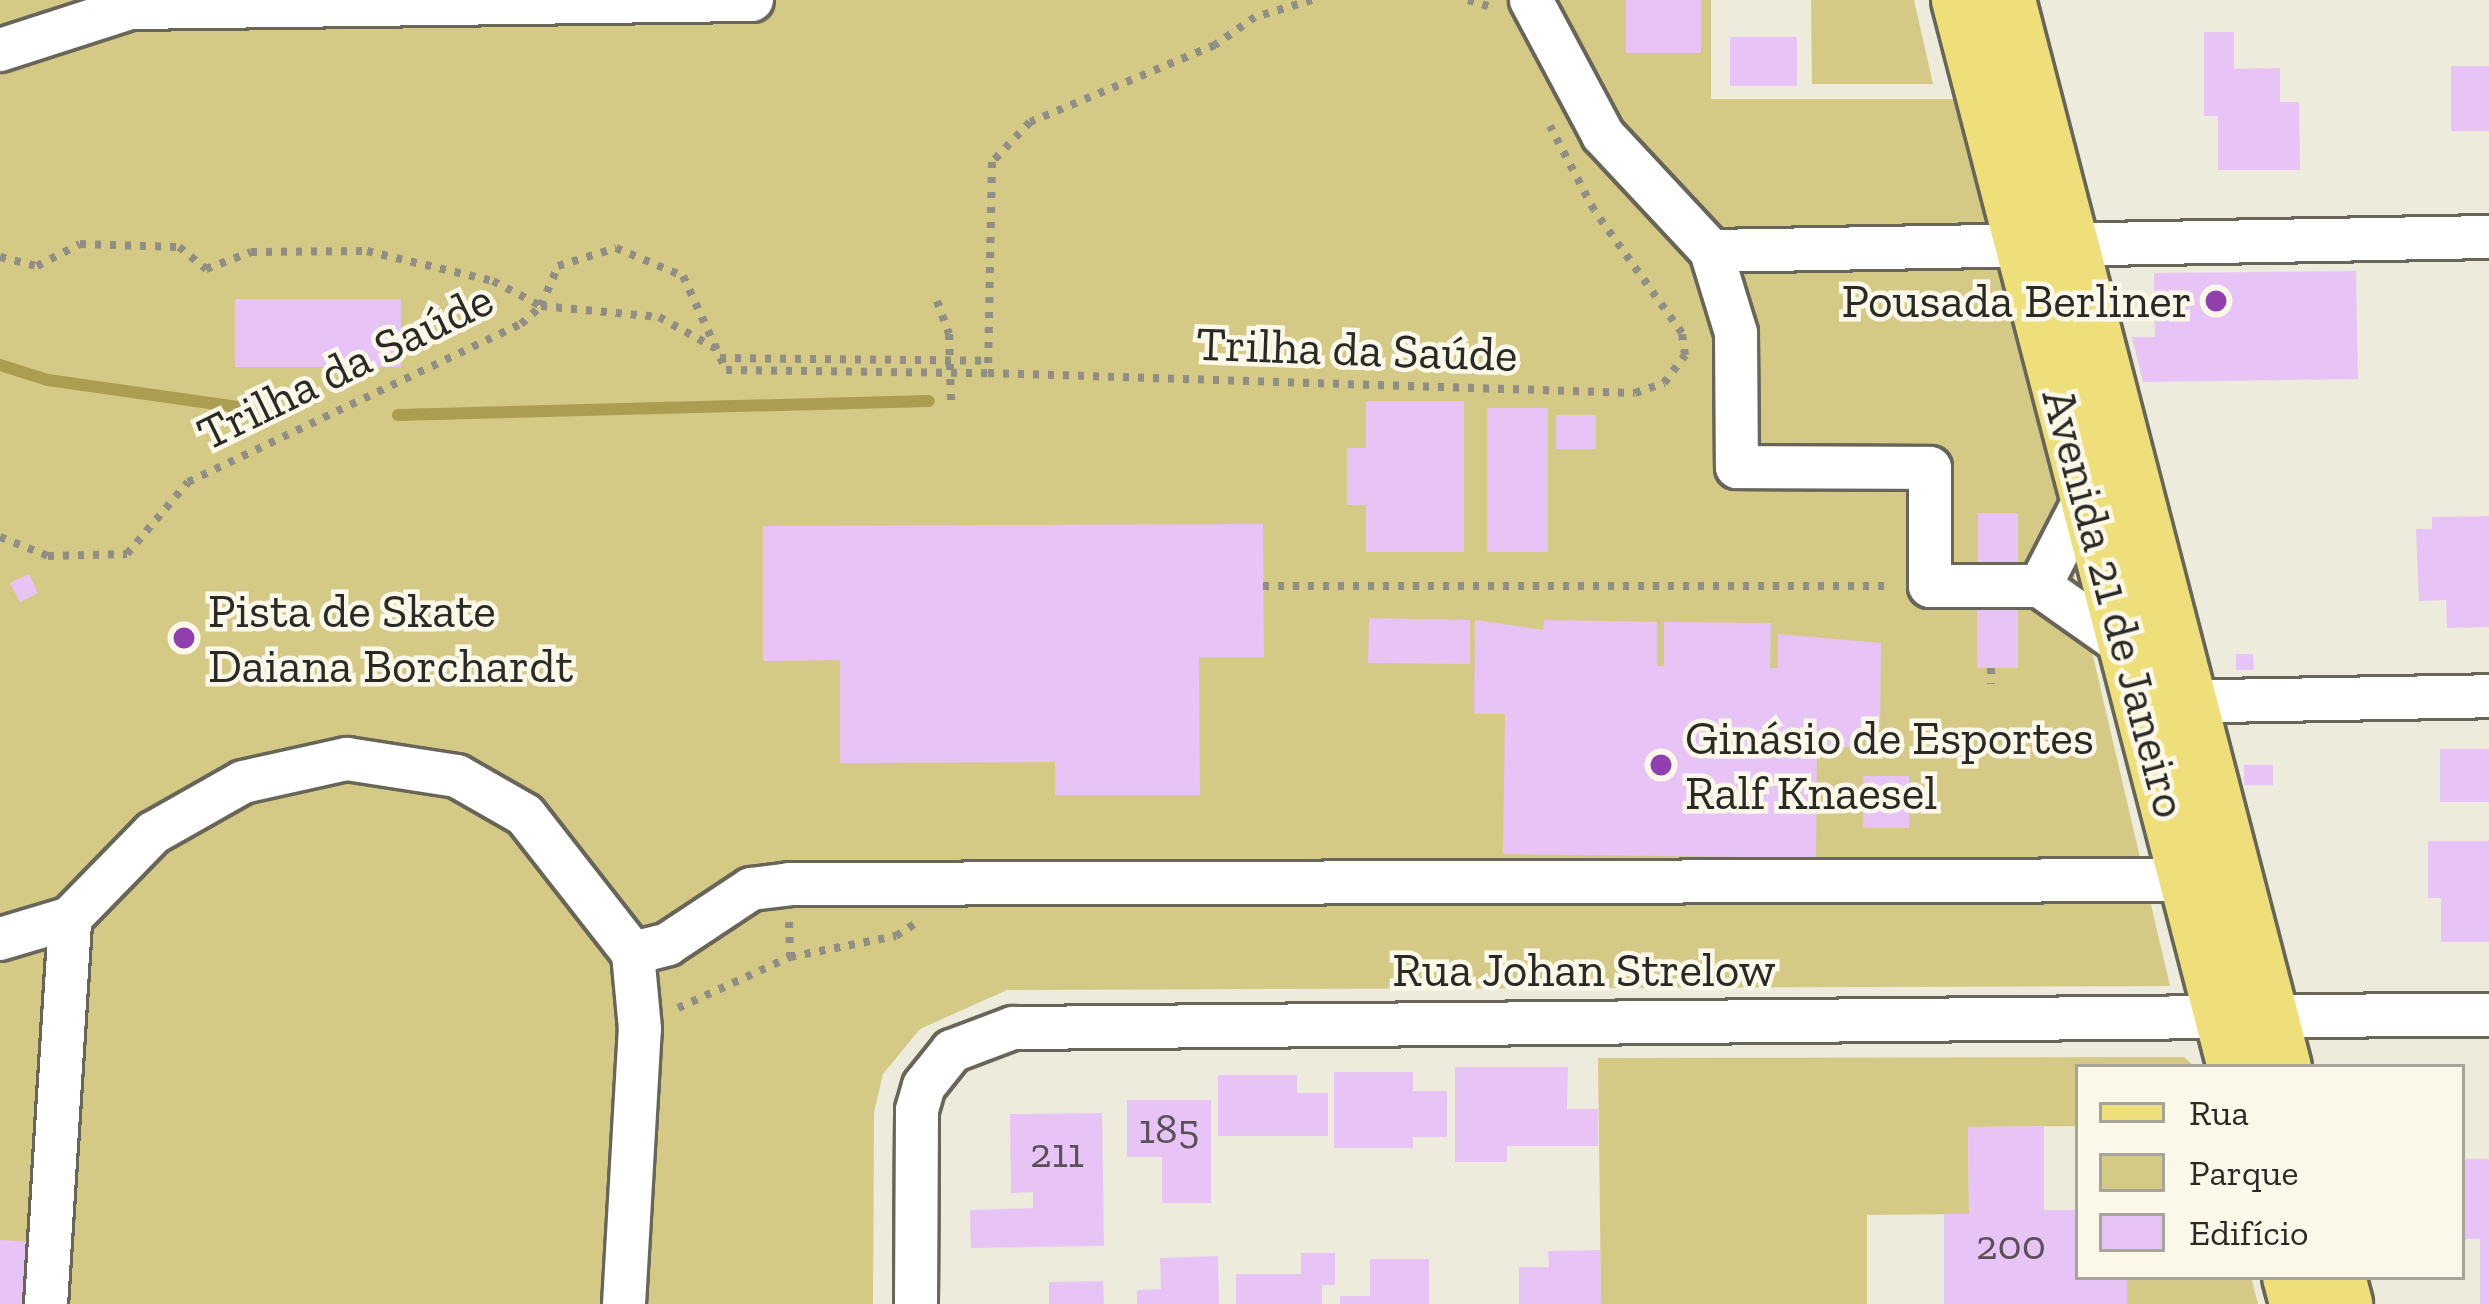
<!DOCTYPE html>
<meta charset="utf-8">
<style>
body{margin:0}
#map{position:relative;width:2489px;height:1304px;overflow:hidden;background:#edebdb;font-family:"Zilla Slab",serif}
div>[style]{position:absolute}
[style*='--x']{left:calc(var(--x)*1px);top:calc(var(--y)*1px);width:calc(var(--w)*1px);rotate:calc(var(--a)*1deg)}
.green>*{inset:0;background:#d5c986}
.stream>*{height:12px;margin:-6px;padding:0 6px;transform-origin:6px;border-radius:6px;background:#ac9e50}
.building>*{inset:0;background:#e8c3f6}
.path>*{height:8px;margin-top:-4px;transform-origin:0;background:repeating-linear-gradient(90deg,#918f85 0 6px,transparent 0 15px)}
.roads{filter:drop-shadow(3px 0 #686659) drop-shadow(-3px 0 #686659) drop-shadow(0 3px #686659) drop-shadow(0 -3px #686659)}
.minor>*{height:42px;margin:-21px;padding:0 21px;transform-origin:21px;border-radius:21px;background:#fff}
.major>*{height:54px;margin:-27px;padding:0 27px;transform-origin:27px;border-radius:27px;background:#efdf7b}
.dots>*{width:33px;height:33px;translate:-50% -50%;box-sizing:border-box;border:6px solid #fbf8e9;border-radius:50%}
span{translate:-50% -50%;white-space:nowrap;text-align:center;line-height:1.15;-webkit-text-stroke:9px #fbf8e9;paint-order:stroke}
.number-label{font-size:42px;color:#5a5058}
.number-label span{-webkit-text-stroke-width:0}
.poi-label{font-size:48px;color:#2a2924}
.right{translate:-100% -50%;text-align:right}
.left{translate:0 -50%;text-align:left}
.street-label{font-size:48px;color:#2a2924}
.legend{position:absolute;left:2075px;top:1064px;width:390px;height:216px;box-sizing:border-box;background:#fbf8e9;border:3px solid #a7a59a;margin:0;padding:15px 21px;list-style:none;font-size:36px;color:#2a2924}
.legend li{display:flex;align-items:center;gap:24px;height:60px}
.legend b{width:60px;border:3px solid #a7a59a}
</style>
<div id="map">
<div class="green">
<div style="clip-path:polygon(0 0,1711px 0,1711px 99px,1963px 99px,2170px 986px,1007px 990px,920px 1029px,883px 1074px,874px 1112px,873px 1304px,0 1304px)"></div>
<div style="clip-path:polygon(1811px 0,1914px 0,1933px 84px,1812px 84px)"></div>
<div style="clip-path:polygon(2184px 1057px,2195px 1067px,2078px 1067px,2078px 1126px,1968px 1127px,1969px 1214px,1867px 1215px,1867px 1304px,1601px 1304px,1598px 1058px)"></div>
<div style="clip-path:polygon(2127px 1277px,2251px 1277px,2258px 1304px,2127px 1304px)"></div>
</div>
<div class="stream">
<div style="--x:0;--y:365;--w:50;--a:17.4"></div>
<div style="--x:48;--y:380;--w:226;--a:8.1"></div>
<div style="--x:398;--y:415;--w:531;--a:-1.51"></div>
</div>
<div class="building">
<div style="clip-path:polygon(1626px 0,1701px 0,1701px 53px,1626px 53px)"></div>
<div style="clip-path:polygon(2204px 32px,2234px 32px,2234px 69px,2280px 68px,2280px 102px,2299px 102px,2300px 170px,2218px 170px,2218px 116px,2204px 116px)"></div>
<div style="clip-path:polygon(1730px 37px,1797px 37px,1797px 86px,1730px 86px)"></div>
<div style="clip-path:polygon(2451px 66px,2489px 66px,2489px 131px,2451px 131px)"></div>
<div style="clip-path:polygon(2356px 271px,2358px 379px,2143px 382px,2132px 337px,2155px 337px,2154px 273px)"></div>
<div style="clip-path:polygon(235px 299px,401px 299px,401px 367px,235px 367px)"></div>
<div style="clip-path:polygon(1366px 401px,1464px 401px,1464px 552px,1366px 552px,1366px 505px,1347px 505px,1347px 448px,1366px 448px)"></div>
<div style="clip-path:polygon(1487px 408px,1548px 408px,1548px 552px,1487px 552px)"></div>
<div style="clip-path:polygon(1556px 415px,1596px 415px,1596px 449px,1556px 449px)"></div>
<div style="clip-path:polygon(1978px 513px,2018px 513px,2018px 668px,1977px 668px)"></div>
<div style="clip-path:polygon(2489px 516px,2489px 627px,2447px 628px,2446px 600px,2419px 601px,2416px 529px,2432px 529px,2432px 517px)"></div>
<div style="clip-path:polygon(1263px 524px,1264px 657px,1199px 657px,1200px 795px,1055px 795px,1055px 762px,840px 763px,840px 660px,763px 661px,763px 526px)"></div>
<div style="clip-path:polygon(29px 574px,38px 593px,20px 602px,10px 583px)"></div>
<div style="clip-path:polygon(1369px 618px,1470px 620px,1470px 664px,1368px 663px)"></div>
<div style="clip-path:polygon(1475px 620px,1543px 630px,1544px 620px,1657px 622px,1657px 666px,1664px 666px,1664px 622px,1771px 623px,1770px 668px,1778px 668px,1778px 634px,1881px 643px,1880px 730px,1860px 730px,1859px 747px,1817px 747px,1816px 858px,1503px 854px,1505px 714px,1474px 714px)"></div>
<div style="clip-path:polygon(2236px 654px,2253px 654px,2254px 670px,2236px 670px)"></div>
<div style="clip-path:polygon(2440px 749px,2489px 749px,2489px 802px,2440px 802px)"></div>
<div style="clip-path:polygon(2244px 765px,2273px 765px,2273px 785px,2244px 785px)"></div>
<div style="clip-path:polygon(1863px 776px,1909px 776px,1909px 828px,1863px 828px)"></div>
<div style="clip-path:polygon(2428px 841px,2489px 841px,2489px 942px,2441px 942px,2441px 898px,2428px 898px)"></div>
<div style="clip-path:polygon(1455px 1067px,1568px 1067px,1567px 1109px,1598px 1109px,1598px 1146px,1507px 1146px,1507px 1162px,1455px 1162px)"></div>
<div style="clip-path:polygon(1334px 1072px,1413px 1072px,1413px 1091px,1447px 1091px,1447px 1137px,1413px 1137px,1413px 1148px,1334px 1148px)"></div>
<div style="clip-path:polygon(1218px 1075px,1297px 1075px,1297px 1093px,1328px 1093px,1328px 1136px,1218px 1136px)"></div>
<div style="clip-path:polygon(1127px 1100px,1211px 1100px,1211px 1203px,1162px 1203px,1162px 1157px,1127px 1157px)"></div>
<div style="clip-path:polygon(1102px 1113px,1104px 1246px,971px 1248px,970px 1210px,1033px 1208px,1033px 1192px,1011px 1193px,1010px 1114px)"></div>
<div style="clip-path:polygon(2044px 1126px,2044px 1210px,2078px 1210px,2078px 1277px,2127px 1277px,2127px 1304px,1944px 1304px,1944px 1214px,1969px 1214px,1968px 1127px)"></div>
<div style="clip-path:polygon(2462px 1159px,2489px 1159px,2489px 1304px,2480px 1304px,2480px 1239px,2462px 1239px)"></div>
<div style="clip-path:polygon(0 1240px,35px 1242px,31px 1304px,0 1304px)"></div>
<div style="clip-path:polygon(1600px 1250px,1601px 1304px,1519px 1304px,1519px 1267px,1549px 1267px,1548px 1251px)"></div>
<div style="clip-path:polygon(1301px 1253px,1335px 1253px,1335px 1285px,1322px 1285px,1322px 1304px,1236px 1304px,1236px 1274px,1301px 1274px)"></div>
<div style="clip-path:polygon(1218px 1256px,1219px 1304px,1137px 1304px,1137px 1290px,1161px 1289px,1160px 1258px)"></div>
<div style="clip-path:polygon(1370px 1259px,1429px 1259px,1429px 1304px,1340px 1304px,1340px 1296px,1370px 1296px)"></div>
<div style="clip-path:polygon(1103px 1281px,1104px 1304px,1049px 1304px,1049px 1282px)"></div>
</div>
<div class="path">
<div style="--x:1312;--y:0;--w:59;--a:163.4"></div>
<div style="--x:1255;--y:17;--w:49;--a:145"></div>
<div style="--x:1215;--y:45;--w:200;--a:157.4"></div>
<div style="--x:1030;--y:122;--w:55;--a:133.5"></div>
<div style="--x:992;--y:162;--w:211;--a:91.1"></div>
<div style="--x:988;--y:373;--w:647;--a:1.77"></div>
<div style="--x:1635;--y:393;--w:31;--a:-19"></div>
<div style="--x:1664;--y:383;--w:35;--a:-53"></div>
<div style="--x:1685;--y:355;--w:22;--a:-98"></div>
<div style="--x:1682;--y:333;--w:151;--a:-125.6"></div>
<div style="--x:1594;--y:210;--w:95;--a:-117.6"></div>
<div style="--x:1468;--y:0;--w:27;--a:17"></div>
<div style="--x:0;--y:257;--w:38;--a:14"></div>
<div style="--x:37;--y:266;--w:48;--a:-27.1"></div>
<div style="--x:80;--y:244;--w:99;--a:1.7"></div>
<div style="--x:179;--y:247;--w:35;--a:39"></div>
<div style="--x:206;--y:269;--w:48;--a:-20.7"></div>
<div style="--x:251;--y:252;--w:116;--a:-0.5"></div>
<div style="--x:367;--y:251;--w:130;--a:13.4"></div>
<div style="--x:493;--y:281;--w:54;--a:27.5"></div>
<div style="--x:541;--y:306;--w:43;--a:-67"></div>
<div style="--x:558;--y:266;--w:61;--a:-17.2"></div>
<div style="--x:616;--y:248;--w:73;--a:22.7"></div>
<div style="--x:683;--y:276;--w:103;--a:65.4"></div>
<div style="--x:726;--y:370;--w:262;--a:0.7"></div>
<div style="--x:937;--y:301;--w:35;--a:70"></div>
<div style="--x:949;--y:334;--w:67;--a:88.3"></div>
<div style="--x:720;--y:358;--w:269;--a:0.6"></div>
<div style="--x:0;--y:537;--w:52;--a:21.6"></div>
<div style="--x:48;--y:556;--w:79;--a:-1.5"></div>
<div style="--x:127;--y:554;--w:94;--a:-49.7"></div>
<div style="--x:188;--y:482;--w:369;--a:-25.4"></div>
<div style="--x:521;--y:324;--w:27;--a:-42"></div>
<div style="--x:541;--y:306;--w:119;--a:5.3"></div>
<div style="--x:659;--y:317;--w:64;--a:29"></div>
<div style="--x:1263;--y:586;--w:629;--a:0"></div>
<div style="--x:1991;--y:668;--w:16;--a:90"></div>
<div style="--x:789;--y:922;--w:35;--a:88"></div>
<div style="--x:678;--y:1008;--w:123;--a:-24.5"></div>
<div style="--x:790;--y:957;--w:108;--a:-11.2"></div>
<div style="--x:896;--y:936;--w:24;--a:-33"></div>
</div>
<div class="roads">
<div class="minor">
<div style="--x:1531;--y:0;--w:153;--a:61.9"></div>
<div style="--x:1603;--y:135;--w:158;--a:47"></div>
<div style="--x:1711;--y:251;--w:778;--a:-1.03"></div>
<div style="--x:0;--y:50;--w:137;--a:-17.9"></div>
<div style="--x:130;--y:8;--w:622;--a:-0.74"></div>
<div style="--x:1711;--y:251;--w:86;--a:73"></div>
<div style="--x:1736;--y:333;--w:134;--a:89.6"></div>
<div style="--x:1737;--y:467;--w:193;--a:0.3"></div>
<div style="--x:1930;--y:468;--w:118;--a:90"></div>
<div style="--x:1930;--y:586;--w:110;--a:0"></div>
<div style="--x:2087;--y:495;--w:102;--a:117.3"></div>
<div style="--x:2040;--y:586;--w:105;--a:35.3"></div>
<div style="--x:2160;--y:702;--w:329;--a:-1"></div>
<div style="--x:0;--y:939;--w:73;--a:-16.7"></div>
<div style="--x:70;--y:918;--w:119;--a:-45.7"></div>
<div style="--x:153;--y:833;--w:103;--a:-29.5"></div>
<div style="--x:243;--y:782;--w:107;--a:-12.5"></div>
<div style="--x:347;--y:759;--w:111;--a:8.8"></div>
<div style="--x:457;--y:776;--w:78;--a:29.8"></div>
<div style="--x:525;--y:815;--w:175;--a:52"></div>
<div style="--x:633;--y:953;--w:36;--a:-14"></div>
<div style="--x:668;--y:944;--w:100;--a:-33.5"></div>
<div style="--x:751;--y:889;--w:38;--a:-7"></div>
<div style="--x:789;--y:884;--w:1427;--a:-0.16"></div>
<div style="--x:2271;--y:1016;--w:218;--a:-0.3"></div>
<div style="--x:46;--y:1304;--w:387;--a:-86.4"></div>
<div style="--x:624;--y:1304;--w:275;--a:-86.7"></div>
<div style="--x:640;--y:1029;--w:76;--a:-95.3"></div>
<div style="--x:916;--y:1304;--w:194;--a:-89.7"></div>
<div style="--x:917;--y:1110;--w:25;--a:-74"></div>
<div style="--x:924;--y:1086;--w:45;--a:-51.3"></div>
<div style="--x:952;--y:1051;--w:65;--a:-20.7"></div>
<div style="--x:1013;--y:1028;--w:1209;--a:-0.52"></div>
</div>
<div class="major">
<div style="--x:1959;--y:0;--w:1102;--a:75.5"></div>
<div style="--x:2008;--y:0;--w:1102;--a:75.5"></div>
<div style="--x:2290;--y:1277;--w:28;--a:75"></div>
<div style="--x:2338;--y:1277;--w:28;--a:75"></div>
</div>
</div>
<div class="dots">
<div style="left:2216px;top:301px;background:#913fae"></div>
<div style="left:184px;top:638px;background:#913fae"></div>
<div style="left:1661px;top:765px;background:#913fae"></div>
</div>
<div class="number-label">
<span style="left:1169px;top:1129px">185</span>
<span style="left:1057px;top:1153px">211</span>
<span style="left:2011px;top:1245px">200</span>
</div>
<div class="poi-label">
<span class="right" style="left:2192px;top:301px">Pousada Berliner</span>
<span class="left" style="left:208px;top:638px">Pista de Skate<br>Daiana Borchardt</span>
<span class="left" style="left:1685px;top:765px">Ginásio de Esportes<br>Ralf Knaesel</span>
</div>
<div class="street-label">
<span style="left:1357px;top:349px;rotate:2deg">Trilha da Saúde</span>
<span style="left:345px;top:366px;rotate:-26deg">Trilha da Saúde</span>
<span style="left:2115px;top:603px;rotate:75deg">Avenida 21 de Janeiro</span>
<span style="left:1584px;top:970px">Rua Johan Strelow</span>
</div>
<ul class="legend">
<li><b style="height:15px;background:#efdf7b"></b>Rua</li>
<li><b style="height:33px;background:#d5c986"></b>Parque</li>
<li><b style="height:33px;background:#e8c3f6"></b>Edifício</li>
</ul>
</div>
